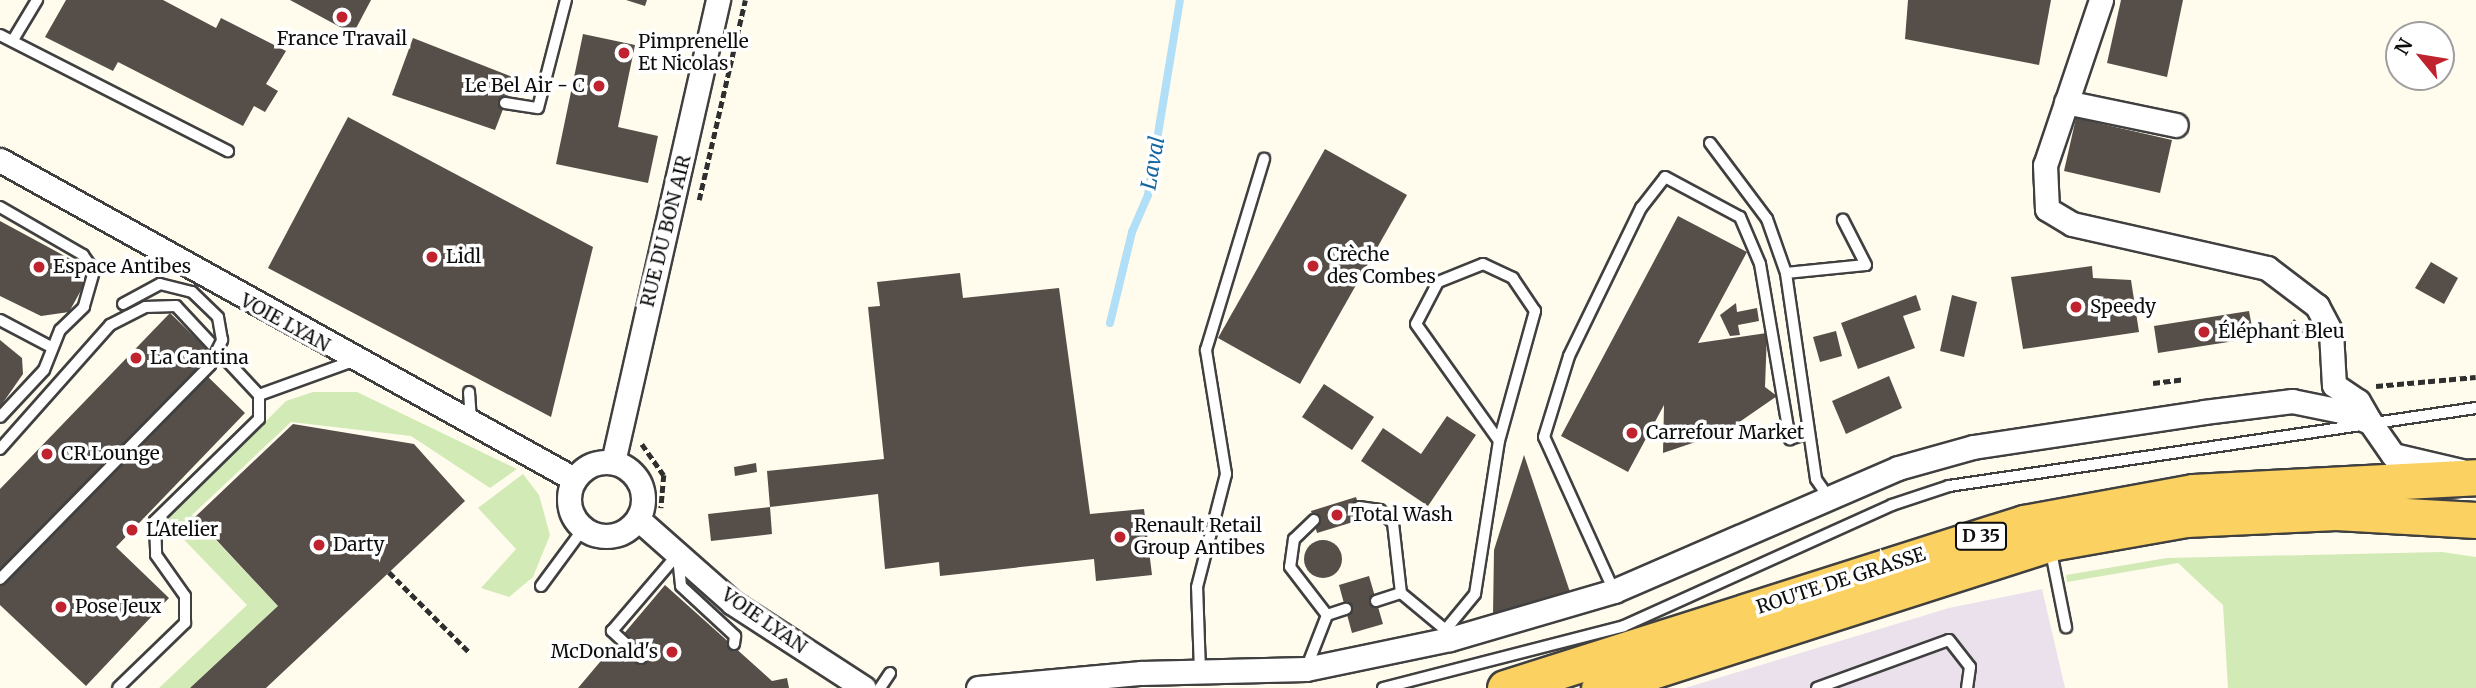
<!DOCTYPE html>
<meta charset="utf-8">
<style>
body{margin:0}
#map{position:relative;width:2476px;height:688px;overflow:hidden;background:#fffbed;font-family:Merriweather,serif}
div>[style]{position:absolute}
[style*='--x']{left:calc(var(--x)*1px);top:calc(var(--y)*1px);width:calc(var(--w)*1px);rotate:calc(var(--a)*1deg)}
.industrial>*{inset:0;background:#ebe1ec}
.green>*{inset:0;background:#d2eab6}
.stream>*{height:8px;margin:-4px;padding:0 4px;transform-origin:4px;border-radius:4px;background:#b1dff7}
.building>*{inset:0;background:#564e49}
.round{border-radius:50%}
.path>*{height:4.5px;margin-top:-2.25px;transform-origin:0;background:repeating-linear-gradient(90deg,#2f2f2f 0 7px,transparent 0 10.5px)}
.roads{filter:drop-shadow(2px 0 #404040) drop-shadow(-2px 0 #404040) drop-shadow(0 2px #404040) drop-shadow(0 -2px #404040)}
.service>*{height:10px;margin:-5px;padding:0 5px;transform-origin:5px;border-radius:5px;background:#fff}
.minor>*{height:23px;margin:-11.5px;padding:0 11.5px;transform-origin:11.5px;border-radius:11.5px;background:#fff}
.minor>.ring{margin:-11.5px;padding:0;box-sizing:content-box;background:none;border:23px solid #fff;border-radius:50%}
.primary>*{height:35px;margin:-17.5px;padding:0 17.5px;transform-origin:17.5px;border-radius:17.5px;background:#fbd161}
.bridges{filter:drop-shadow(2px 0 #404040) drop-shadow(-2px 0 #404040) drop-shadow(0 2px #404040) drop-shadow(0 -2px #404040)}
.service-bridge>*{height:10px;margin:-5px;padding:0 5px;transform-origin:5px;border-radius:5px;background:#fff}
.dots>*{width:19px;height:19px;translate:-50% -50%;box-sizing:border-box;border:4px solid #fff;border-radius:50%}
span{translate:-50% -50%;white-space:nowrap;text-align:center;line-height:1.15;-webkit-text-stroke:7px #fff;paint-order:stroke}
.shield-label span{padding:2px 5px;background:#fff;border:2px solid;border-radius:5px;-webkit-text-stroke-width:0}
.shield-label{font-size:18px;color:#0d0d0d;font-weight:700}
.poi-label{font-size:19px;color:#0d0d0d}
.left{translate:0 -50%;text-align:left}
.right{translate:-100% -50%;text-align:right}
.street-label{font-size:19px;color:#0d0d0d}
.water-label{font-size:21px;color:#1467a1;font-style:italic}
.north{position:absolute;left:2385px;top:21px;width:70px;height:70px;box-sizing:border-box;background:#fff;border:2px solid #9e9e9e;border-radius:50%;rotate:300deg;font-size:19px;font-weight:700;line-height:28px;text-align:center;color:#0d0d0d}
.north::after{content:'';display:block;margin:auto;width:24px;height:32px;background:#c0222e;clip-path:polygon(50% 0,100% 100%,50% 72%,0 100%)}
</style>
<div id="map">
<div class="industrial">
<div style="clip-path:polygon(2042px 589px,2065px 688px,1685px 688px,1949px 608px)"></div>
</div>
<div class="green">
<div style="clip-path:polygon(313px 392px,357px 392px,517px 469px,490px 488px,411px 436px,291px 422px,192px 515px,278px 606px,190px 688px,159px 688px,247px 605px,166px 521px,286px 401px)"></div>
<div style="clip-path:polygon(523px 474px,539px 495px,550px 535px,533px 577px,509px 597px,481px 588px,516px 549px,478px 508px)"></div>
<div style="clip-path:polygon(2442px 552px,2476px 557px,2476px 688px,2228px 688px,2223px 605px,2178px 563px,2067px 582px,2066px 575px,2167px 558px)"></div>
</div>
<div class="stream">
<div style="--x:1110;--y:323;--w:94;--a:-76.4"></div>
<div style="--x:1132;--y:232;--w:40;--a:-66.6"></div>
<div style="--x:1148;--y:195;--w:198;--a:-80.7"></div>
</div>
<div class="building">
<div style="clip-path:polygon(66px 0,163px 0,216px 28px,221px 18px,286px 51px,266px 84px,278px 91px,265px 112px,254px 106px,243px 126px,118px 62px,113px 71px,45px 37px)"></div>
<div style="clip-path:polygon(290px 0,371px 0,353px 34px)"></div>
<div style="clip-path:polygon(626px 0,647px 0,645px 6px)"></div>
<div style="clip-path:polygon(1908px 0,2051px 0,2039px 65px,1905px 39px)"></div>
<div style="clip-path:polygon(2121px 0,2183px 0,2167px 77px,2107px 63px)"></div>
<div style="clip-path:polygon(583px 34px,635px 45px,618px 127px,658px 136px,648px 183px,556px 164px)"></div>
<div style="clip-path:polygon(413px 38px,515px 78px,495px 130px,392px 95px)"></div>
<div style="clip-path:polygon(348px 117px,593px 247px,551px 417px,268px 268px)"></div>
<div style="clip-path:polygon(2076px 118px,2172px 140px,2160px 193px,2064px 171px)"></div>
<div style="clip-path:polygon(1325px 149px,1407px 195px,1300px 384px,1218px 338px)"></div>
<div style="clip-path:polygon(1678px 216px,1747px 252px,1698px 343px,1767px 333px,1765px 387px,1777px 396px,1725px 432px,1663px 453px,1664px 405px,1628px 472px,1561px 436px)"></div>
<div style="clip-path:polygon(0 221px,74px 261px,84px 285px,69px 312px,41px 316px,0 296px)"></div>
<div style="clip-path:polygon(2431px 262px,2458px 278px,2444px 304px,2415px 288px)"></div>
<div style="clip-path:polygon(2092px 266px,2093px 278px,2131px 280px,2139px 332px,2023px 349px,2011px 277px)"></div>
<div style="clip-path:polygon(960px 273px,963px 298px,1059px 288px,1090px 514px,1144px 509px,1152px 575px,1096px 581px,1094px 559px,940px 576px,939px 562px,885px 569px,878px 494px,770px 507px,767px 471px,884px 459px,868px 307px,880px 306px,877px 282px)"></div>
<div style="clip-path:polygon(1916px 295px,1921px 310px,1903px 316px,1915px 348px,1858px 369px,1841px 323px)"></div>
<div style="clip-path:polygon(1952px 295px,1977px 302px,1964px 357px,1940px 351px)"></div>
<div style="clip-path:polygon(1736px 303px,1737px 312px,1757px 308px,1759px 321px,1738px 325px,1740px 335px,1730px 336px,1720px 315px)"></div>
<div style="clip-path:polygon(2249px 311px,2254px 338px,2158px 353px,2154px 326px)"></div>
<div style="clip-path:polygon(170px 313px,215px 357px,201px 370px,245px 413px,116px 547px,169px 598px,86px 686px,0 605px,0 489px)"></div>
<div style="clip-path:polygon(2294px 319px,2306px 329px,2300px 335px,2289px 326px)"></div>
<div style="clip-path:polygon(1836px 331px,1842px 356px,1820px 362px,1813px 337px)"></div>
<div style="clip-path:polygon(0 340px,22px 358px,23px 374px,0 407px)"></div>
<div style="clip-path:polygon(1889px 376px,1902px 408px,1846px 434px,1832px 401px)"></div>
<div style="clip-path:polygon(1324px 384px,1374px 417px,1352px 450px,1302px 417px)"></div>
<div style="clip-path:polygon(1447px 416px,1476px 435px,1428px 506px,1361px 461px,1383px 428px,1421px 454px)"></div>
<div style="clip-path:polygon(293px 424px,414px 444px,465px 501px,266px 688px,190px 688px,278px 606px,195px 517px)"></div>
<div style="clip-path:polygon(1524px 455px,1570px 592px,1493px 615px,1494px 550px)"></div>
<div style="clip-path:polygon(756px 463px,757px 472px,735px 476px,734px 467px)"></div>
<div style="clip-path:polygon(1356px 497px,1363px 519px,1317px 533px,1311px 511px)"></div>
<div style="clip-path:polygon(770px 507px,772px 534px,711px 541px,708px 514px)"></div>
<div class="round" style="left:1304px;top:540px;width:38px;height:38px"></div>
<div style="clip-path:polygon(1369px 576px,1383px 624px,1352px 633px,1339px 585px)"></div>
<div style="clip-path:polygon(665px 585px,772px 681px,787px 678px,789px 688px,578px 688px)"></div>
</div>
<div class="path">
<div style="--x:699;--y:200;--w:205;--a:-77"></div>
<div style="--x:2153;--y:383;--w:31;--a:-7"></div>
<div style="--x:2376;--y:386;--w:100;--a:-5.1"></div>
<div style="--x:642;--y:444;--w:38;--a:55"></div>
<div style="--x:664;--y:475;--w:33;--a:95"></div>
<div style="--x:389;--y:572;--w:113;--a:45"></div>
</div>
<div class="roads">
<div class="service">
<div style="--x:0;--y:35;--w:256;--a:27"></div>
<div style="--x:13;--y:40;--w:47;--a:-59"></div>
<div style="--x:505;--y:103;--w:33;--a:9"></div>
<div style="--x:538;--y:108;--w:112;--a:-75.5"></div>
<div style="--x:1710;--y:143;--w:95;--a:53.1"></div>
<div style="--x:1767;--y:219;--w:57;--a:70.6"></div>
<div style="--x:0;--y:207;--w:96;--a:30"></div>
<div style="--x:83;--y:255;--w:19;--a:55"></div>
<div style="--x:94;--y:271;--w:37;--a:106"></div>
<div style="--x:84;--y:307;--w:33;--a:136"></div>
<div style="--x:60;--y:330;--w:43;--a:111.8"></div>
<div style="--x:44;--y:370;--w:64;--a:133.1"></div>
<div style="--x:0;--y:320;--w:58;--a:27.9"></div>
<div style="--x:469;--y:392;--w:28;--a:86"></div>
<div style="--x:259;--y:395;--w:100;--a:-19.9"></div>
<div style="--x:0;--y:449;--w:166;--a:-48.4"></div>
<div style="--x:110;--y:325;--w:39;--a:-27"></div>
<div style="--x:145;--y:307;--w:31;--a:-2"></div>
<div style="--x:176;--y:306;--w:122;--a:47"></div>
<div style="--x:259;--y:395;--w:24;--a:90"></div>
<div style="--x:259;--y:419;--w:146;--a:135.6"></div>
<div style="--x:155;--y:521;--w:34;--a:88"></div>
<div style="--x:156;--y:555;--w:50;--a:54.7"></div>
<div style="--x:185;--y:596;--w:27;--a:90"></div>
<div style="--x:185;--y:623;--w:93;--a:135.9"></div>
<div style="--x:1827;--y:495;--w:19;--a:-125"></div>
<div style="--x:1816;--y:479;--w:208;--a:-98.3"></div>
<div style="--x:1786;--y:273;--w:80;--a:-5.7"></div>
<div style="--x:1866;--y:265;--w:51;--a:-117.1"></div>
<div style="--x:1359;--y:507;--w:21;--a:8"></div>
<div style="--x:1380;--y:510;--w:18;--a:45"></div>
<div style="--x:1393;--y:523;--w:70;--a:83.5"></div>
<div style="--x:1314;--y:520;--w:28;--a:136"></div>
<div style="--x:1294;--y:539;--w:28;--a:98"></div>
<div style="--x:1290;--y:567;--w:61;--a:52.4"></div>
<div style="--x:2050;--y:547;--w:82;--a:78.7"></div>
<div style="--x:678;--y:557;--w:29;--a:84"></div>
<div style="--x:681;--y:586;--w:74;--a:42.8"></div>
<div style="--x:735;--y:636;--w:8;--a:97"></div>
<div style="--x:541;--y:586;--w:71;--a:-53.6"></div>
<div style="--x:1614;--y:591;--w:169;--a:-114.4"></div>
<div style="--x:1544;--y:437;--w:85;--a:-72.8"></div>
<div style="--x:1569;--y:356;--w:165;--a:-64.1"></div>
<div style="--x:1641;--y:208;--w:39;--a:-52"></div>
<div style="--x:1665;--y:177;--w:85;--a:28.1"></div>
<div style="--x:1740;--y:217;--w:51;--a:66.9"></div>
<div style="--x:1760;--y:264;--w:178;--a:80.3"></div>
<div style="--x:1790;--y:439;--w:20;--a:-18"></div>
<div style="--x:1376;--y:601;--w:26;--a:-18"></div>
<div style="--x:1401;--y:593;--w:61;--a:39.7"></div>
<div style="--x:1447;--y:628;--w:44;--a:-50.5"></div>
<div style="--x:1475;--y:594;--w:155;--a:-81.1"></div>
<div style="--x:1499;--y:441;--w:135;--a:-74.5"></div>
<div style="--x:1535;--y:311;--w:40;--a:-124"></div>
<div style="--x:1513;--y:278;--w:33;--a:-155"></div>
<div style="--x:1483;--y:264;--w:48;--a:158.2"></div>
<div style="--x:1438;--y:282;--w:47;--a:117.6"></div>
<div style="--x:1416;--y:324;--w:143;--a:54.6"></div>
<div style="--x:641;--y:658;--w:40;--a:-137"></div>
<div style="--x:612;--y:631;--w:101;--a:-49.4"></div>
<div style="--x:1306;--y:669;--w:58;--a:-68.7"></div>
<div style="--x:1327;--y:615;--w:20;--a:-18"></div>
<div style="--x:1200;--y:671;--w:84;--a:-92"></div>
<div style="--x:1197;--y:587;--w:117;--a:-75.6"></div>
<div style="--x:1226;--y:474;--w:126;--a:-99.2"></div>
<div style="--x:1206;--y:350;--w:200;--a:-73.1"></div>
<div style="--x:880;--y:688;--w:18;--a:-56"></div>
<div style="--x:1383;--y:688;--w:249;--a:-14.4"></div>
<div style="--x:1624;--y:626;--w:294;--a:-24.3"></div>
<div style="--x:1892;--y:505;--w:60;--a:-18.4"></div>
<div style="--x:1949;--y:486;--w:533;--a:-8.42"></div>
<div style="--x:1817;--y:688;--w:140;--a:-20"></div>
<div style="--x:1949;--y:640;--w:34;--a:52"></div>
<div style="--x:1970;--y:667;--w:21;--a:98"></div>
</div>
<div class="minor">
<div style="--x:2101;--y:0;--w:174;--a:108.7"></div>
<div style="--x:2045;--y:165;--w:44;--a:87.4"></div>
<div style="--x:2047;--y:209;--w:29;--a:31"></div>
<div style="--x:2072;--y:224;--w:200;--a:12.7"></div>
<div style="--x:2267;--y:268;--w:63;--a:37.2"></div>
<div style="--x:2317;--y:306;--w:30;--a:62"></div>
<div style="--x:2331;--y:332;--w:53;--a:86.8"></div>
<div style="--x:2066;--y:102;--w:112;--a:11.8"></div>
<div style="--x:0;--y:160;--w:657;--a:29.06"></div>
<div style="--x:2334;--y:385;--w:29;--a:34"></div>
<div style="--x:2358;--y:401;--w:24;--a:60"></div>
<div style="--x:613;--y:462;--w:474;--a:-77.2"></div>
<div class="ring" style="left:569px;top:462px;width:51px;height:51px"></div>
<div style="--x:638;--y:519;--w:127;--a:41.5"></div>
<div style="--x:733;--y:603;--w:156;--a:33"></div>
<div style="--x:978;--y:688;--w:164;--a:-5.3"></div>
<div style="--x:1141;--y:673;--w:165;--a:-1.4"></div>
<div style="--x:1306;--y:669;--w:147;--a:-11.8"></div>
<div style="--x:1450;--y:639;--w:171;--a:-16.3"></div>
<div style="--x:1614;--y:591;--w:309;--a:-23.4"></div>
<div style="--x:1898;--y:468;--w:78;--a:-15.6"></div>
<div style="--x:1973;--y:447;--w:234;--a:-8.6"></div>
<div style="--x:2204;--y:412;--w:89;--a:-7.1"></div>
<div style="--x:2292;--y:401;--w:50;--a:11.5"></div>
<div style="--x:2341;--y:411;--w:31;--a:21"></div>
<div style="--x:2370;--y:422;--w:40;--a:55.1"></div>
<div style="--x:2393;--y:455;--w:70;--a:13.2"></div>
</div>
<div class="primary">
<div style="--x:1505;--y:688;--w:545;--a:-17.64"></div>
<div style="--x:2024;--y:523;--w:172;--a:-10.4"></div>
<div style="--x:2193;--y:492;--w:283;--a:-3"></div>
<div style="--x:1599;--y:688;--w:474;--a:-17.8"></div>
<div style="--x:2050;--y:543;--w:138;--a:-10"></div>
<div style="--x:2186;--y:519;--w:150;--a:-2.7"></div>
<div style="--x:2336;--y:512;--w:140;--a:3.3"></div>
</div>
</div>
<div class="bridges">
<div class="service-bridge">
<div style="--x:0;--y:579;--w:300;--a:-45.5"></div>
<div style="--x:210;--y:365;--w:28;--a:-64"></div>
<div style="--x:222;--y:340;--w:23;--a:-100"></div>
<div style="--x:218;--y:317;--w:36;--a:-136"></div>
<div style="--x:192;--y:292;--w:33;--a:-166"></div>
<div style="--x:160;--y:284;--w:42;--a:151.6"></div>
</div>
</div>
<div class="dots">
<div style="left:342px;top:17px;background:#c0222e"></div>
<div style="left:624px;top:53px;background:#c0222e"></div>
<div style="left:599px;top:86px;background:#c0222e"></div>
<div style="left:432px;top:257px;background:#c0222e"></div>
<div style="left:1313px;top:266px;background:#c0222e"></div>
<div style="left:39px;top:267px;background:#c0222e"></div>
<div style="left:2076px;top:307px;background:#c0222e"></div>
<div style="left:2204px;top:332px;background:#c0222e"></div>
<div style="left:136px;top:358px;background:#c0222e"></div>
<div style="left:1632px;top:433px;background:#c0222e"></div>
<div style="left:47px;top:454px;background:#c0222e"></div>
<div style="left:1337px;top:515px;background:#c0222e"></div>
<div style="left:132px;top:530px;background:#c0222e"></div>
<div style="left:1120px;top:537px;background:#c0222e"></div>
<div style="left:319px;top:545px;background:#c0222e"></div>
<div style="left:61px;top:607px;background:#c0222e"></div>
<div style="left:672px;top:652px;background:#c0222e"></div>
</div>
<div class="shield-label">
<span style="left:1981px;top:536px">D 35</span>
</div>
<div class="poi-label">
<span style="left:342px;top:39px">France Travail</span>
<span class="left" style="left:638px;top:53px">Pimprenelle<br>Et Nicolas</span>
<span class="right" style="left:585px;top:86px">Le Bel Air - C</span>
<span class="left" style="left:1327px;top:266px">Crèche<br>des Combes</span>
<span class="left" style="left:446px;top:257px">Lidl</span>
<span class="left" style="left:53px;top:267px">Espace Antibes</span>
<span class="left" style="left:2090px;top:307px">Speedy</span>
<span class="left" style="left:2218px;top:332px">Éléphant Bleu</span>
<span class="left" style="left:150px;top:358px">La Cantina</span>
<span class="left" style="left:1646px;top:433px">Carrefour Market</span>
<span class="left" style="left:61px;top:454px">CR Lounge</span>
<span class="left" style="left:1351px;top:515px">Total Wash</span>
<span class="left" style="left:1134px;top:537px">Renault Retail<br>Group Antibes</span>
<span class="left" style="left:146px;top:530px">L'Atelier</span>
<span class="left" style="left:333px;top:545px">Darty</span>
<span class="left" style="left:75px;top:607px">Pose Jeux</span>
<span class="right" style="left:658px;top:652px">McDonald's</span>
</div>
<div class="street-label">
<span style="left:666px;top:231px;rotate:-76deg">RUE DU BON AIR</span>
<span style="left:285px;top:323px;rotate:29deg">VOIE LYAN</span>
<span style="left:1841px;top:581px;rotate:-18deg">ROUTE DE GRASSE</span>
<span style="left:764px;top:621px;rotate:35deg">VOIE LYAN</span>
</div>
<div class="water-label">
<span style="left:1153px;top:163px;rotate:-80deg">Laval</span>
</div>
<div class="north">N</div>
</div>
